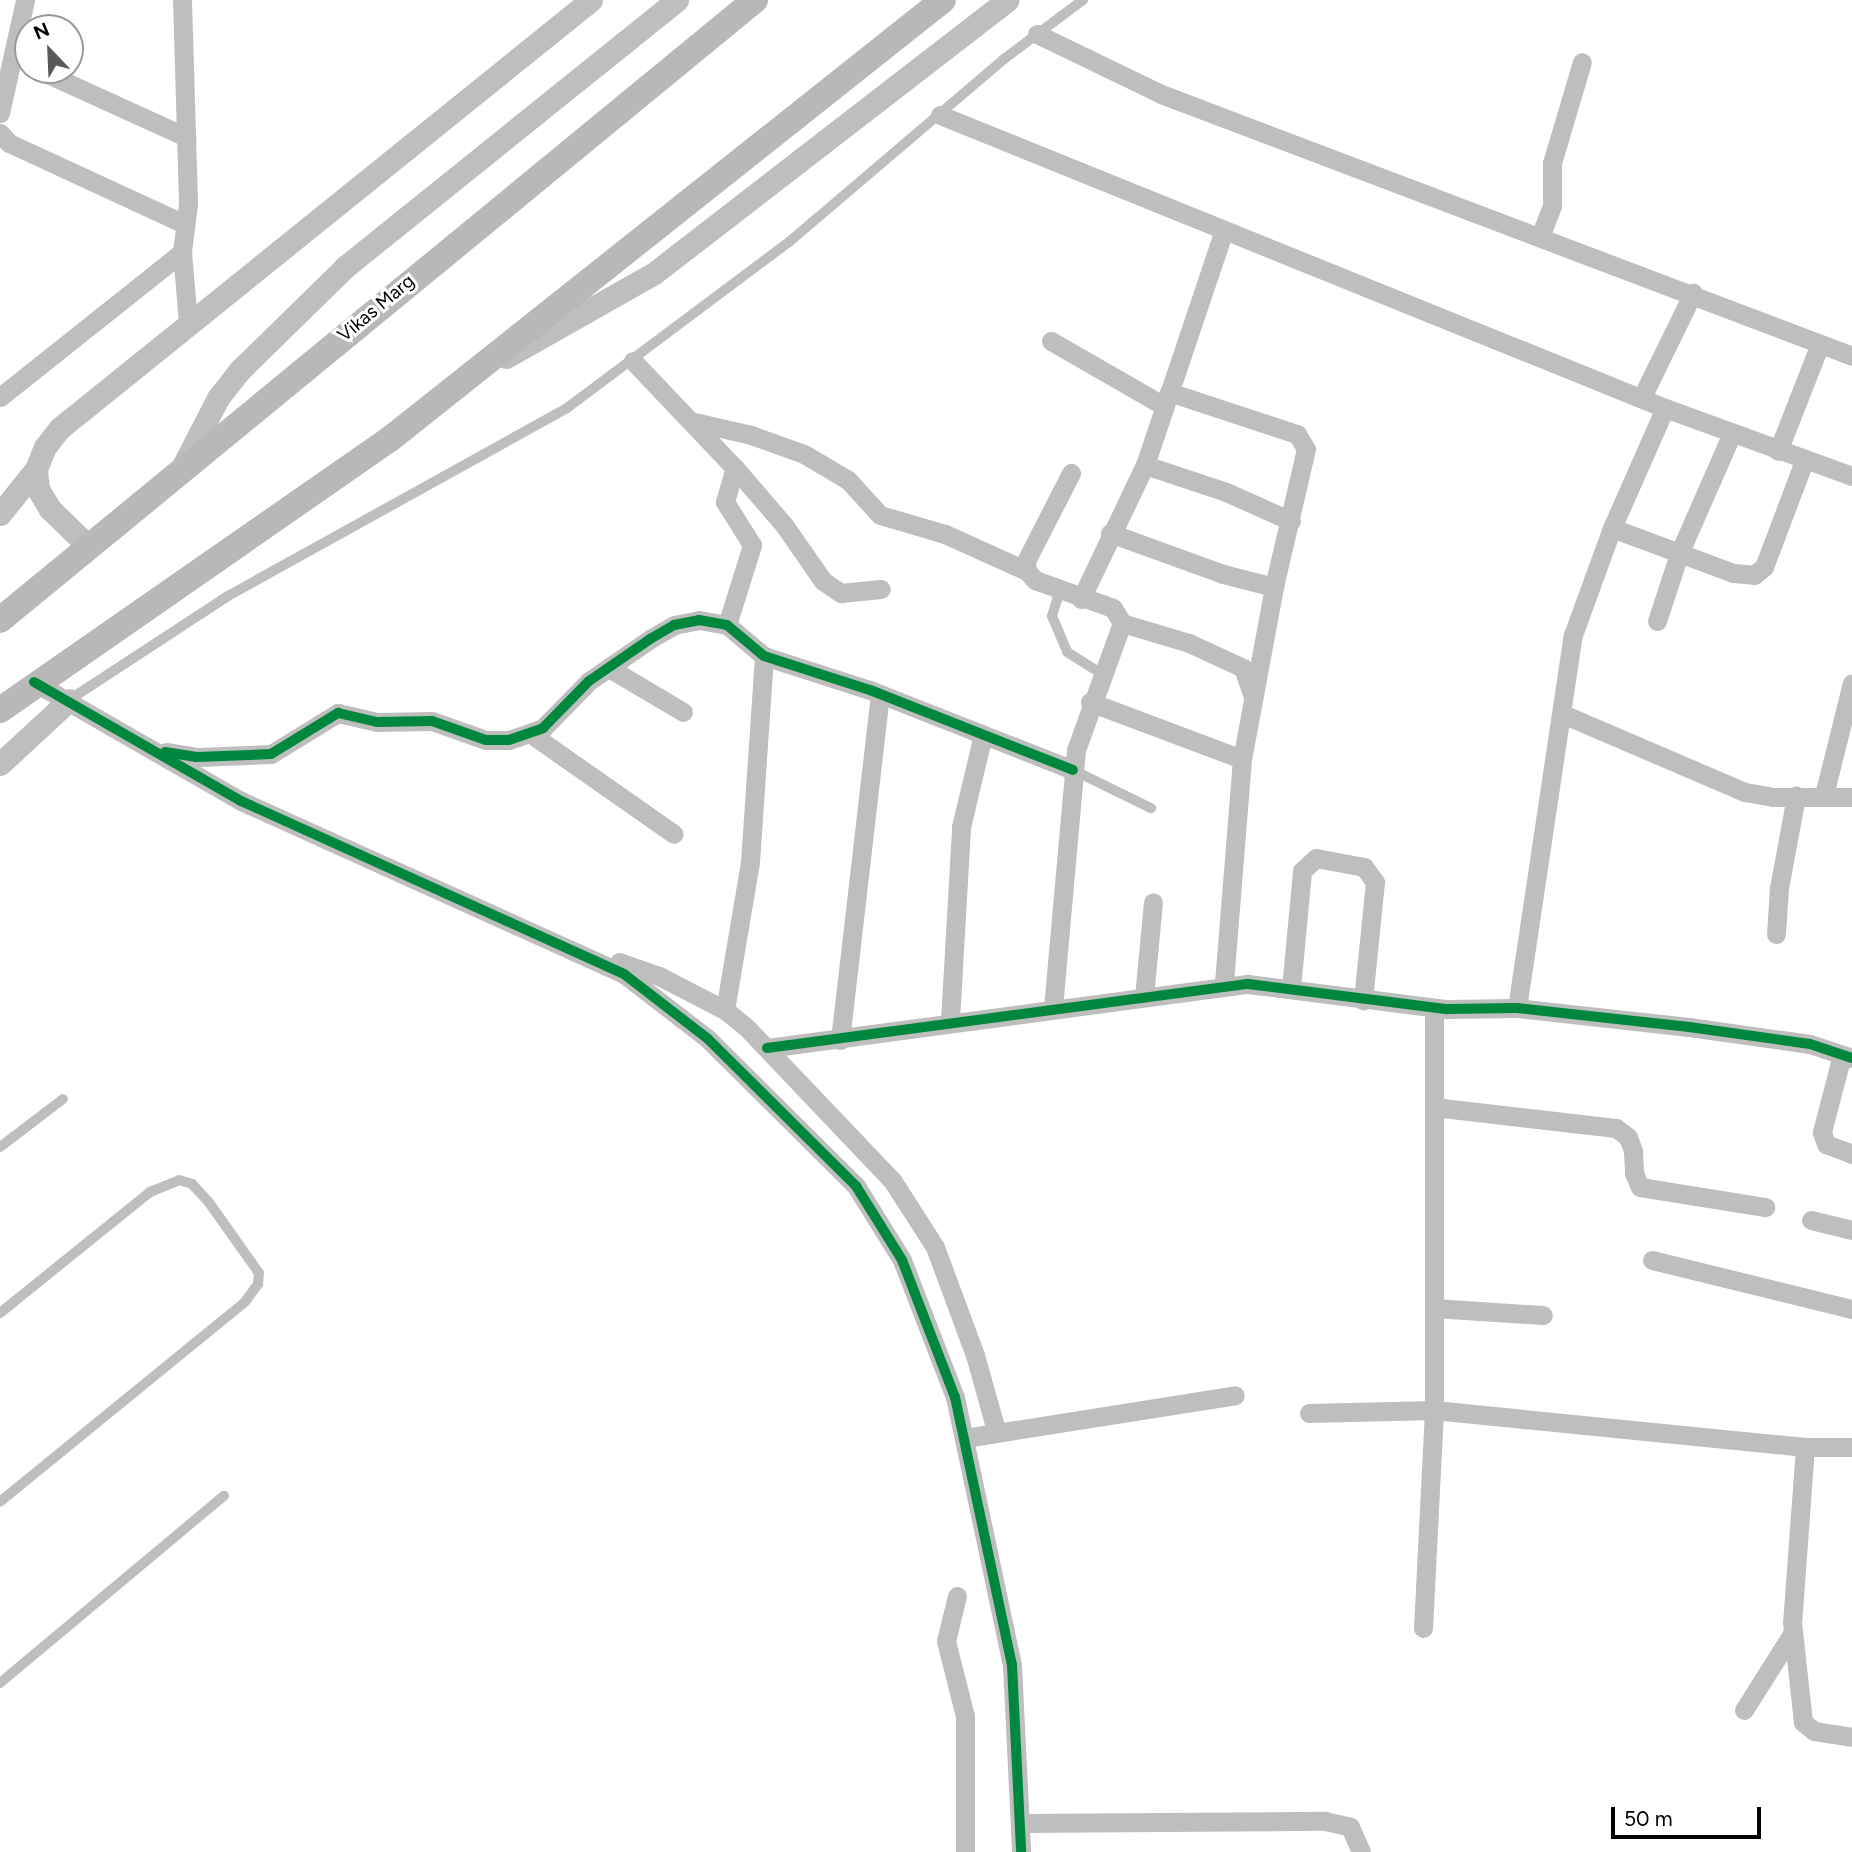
<!DOCTYPE html>
<style>
body{margin:0}
#map{position:relative;width:1852px;height:1852px;overflow:hidden;background:#fff;font-family:Figtree,sans-serif}
div>[style]{position:absolute}
[style*='--x']{left:calc(var(--x)*1px);top:calc(var(--y)*1px);width:calc(var(--w)*1px);rotate:calc(var(--a)*1deg)}
.service>*{height:10px;margin:-5px;padding:0 5px;transform-origin:5px;border-radius:5px;background:#bebebe}
.minor>*{height:19px;margin:-9.5px;padding:0 9.5px;transform-origin:9.5px;border-radius:9.5px;background:#bebebe}
.tertiary>*{height:23px;margin:-11.5px;padding:0 11.5px;transform-origin:11.5px;border-radius:11.5px;background:#bebebe}
.secondary>*{height:26px;margin:-13px;padding:0 13px;transform-origin:13px;border-radius:13px;background:#b8b8b8}
.cycleway>*{height:10px;margin:-5px;padding:0 5px;transform-origin:5px;border-radius:5px;background:#00873e}
span{translate:-50% -50%;white-space:nowrap;text-align:center;line-height:1.15;-webkit-text-stroke:6px #fff;paint-order:stroke}
.street-label{font-size:19px;color:#000}
.north{position:absolute;left:14px;top:14px;width:70px;height:70px;box-sizing:border-box;background:#fff;border:2px solid #999;border-radius:50%;rotate:337deg;font-size:19px;font-weight:700;line-height:28px;text-align:center;color:#000}
.north::after{content:'';display:block;margin:auto;width:24px;height:32px;background:#595959;clip-path:polygon(50% 0,100% 100%,50% 72%,0 100%)}
.scale{position:absolute;left:1611px;top:1807px;width:150px;height:32px;box-sizing:border-box;border:4px solid #000;border-top:0;padding-left:9px;font-size:21px;line-height:24px;white-space:nowrap;color:#000;-webkit-text-stroke:5px #fff;paint-order:stroke}
</style>
<div id="map">
<div class="service">
<div style="--x:1060;--y:590;--w:27;--a:107"></div>
<div style="--x:1052;--y:616;--w:39;--a:67"></div>
<div style="--x:1067;--y:652;--w:40;--a:32"></div>
<div style="--x:69;--y:700;--w:190;--a:-33.2"></div>
<div style="--x:228;--y:596;--w:388;--a:-29"></div>
<div style="--x:567;--y:408;--w:277;--a:-36.8"></div>
<div style="--x:789;--y:242;--w:282;--a:-40.4"></div>
<div style="--x:1004;--y:59;--w:99;--a:-36.8"></div>
<div style="--x:1073;--y:770;--w:87;--a:26"></div>
<div style="--x:0;--y:1147;--w:79;--a:-37.3"></div>
<div style="--x:0;--y:1313;--w:193;--a:-38.9"></div>
<div style="--x:150;--y:1192;--w:31;--a:-22"></div>
<div style="--x:179;--y:1180;--w:14;--a:17"></div>
<div style="--x:192;--y:1184;--w:23;--a:47"></div>
<div style="--x:208;--y:1201;--w:88;--a:54.7"></div>
<div style="--x:259;--y:1273;--w:11;--a:95"></div>
<div style="--x:258;--y:1284;--w:22;--a:126"></div>
<div style="--x:245;--y:1302;--w:316;--a:140.8"></div>
<div style="--x:0;--y:1683;--w:292;--a:-39.9"></div>
</div>
<div class="minor">
<div style="--x:182;--y:0;--w:204;--a:88.3"></div>
<div style="--x:188;--y:204;--w:48;--a:97.1"></div>
<div style="--x:182;--y:252;--w:70;--a:85.1"></div>
<div style="--x:1037;--y:34;--w:138;--a:25.8"></div>
<div style="--x:1161;--y:94;--w:739;--a:20.76"></div>
<div style="--x:39;--y:70;--w:162;--a:24.5"></div>
<div style="--x:0;--y:113;--w:116;--a:-77.5"></div>
<div style="--x:940;--y:115;--w:782;--a:22.01"></div>
<div style="--x:1665;--y:408;--w:199;--a:20"></div>
<div style="--x:0;--y:133;--w:13;--a:48"></div>
<div style="--x:9;--y:143;--w:193;--a:24.8"></div>
<div style="--x:1540;--y:237;--w:33;--a:-69"></div>
<div style="--x:1552;--y:206;--w:43;--a:-90"></div>
<div style="--x:1552;--y:163;--w:105;--a:-73.5"></div>
<div style="--x:1051;--y:341;--w:130;--a:29.9"></div>
<div style="--x:633;--y:361;--w:148;--a:46.4"></div>
<div style="--x:735;--y:468;--w:75;--a:49.3"></div>
<div style="--x:784;--y:525;--w:68;--a:55.1"></div>
<div style="--x:823;--y:581;--w:22;--a:34"></div>
<div style="--x:841;--y:593;--w:40;--a:-5.7"></div>
<div style="--x:1169;--y:392;--w:135;--a:18.2"></div>
<div style="--x:1297;--y:434;--w:17;--a:59"></div>
<div style="--x:1306;--y:449;--w:142;--a:103.1"></div>
<div style="--x:1274;--y:587;--w:175;--a:100.5"></div>
<div style="--x:1242;--y:759;--w:226;--a:94.6"></div>
<div style="--x:0;--y:397;--w:233;--a:-38.5"></div>
<div style="--x:1642;--y:397;--w:116;--a:-63.9"></div>
<div style="--x:690;--y:421;--w:63;--a:12.9"></div>
<div style="--x:751;--y:435;--w:56;--a:19.7"></div>
<div style="--x:804;--y:454;--w:51;--a:30.6"></div>
<div style="--x:848;--y:480;--w:47;--a:47.6"></div>
<div style="--x:880;--y:515;--w:68;--a:16.3"></div>
<div style="--x:945;--y:534;--w:90;--a:24.3"></div>
<div style="--x:1778;--y:451;--w:115;--a:-68.6"></div>
<div style="--x:1145;--y:465;--w:85;--a:18.4"></div>
<div style="--x:1226;--y:492;--w:71;--a:24"></div>
<div style="--x:1612;--y:528;--w:129;--a:20.4"></div>
<div style="--x:1733;--y:573;--w:21;--a:5"></div>
<div style="--x:1754;--y:575;--w:13;--a:-39"></div>
<div style="--x:1764;--y:567;--w:113;--a:-69.3"></div>
<div style="--x:1110;--y:533;--w:120;--a:19.9"></div>
<div style="--x:1223;--y:574;--w:53;--a:14.3"></div>
<div style="--x:1081;--y:599;--w:148;--a:-64.5"></div>
<div style="--x:1145;--y:465;--w:245;--a:-71.4"></div>
<div style="--x:1657;--y:621;--w:71;--a:-71.8"></div>
<div style="--x:1679;--y:554;--w:132;--a:-66.3"></div>
<div style="--x:1122;--y:623;--w:70;--a:16.6"></div>
<div style="--x:1189;--y:643;--w:60;--a:24.8"></div>
<div style="--x:1243;--y:668;--w:28;--a:71"></div>
<div style="--x:727;--y:625;--w:84;--a:-72.6"></div>
<div style="--x:752;--y:545;--w:51;--a:-122.1"></div>
<div style="--x:725;--y:502;--w:35;--a:-74"></div>
<div style="--x:609;--y:668;--w:86;--a:30.7"></div>
<div style="--x:34;--y:682;--w:239;--a:29.9"></div>
<div style="--x:241;--y:801;--w:420;--a:24.3"></div>
<div style="--x:624;--y:974;--w:106;--a:37.7"></div>
<div style="--x:708;--y:1039;--w:209;--a:44.8"></div>
<div style="--x:856;--y:1186;--w:87;--a:58.1"></div>
<div style="--x:902;--y:1260;--w:147;--a:68.9"></div>
<div style="--x:955;--y:1397;--w:274;--a:78"></div>
<div style="--x:1012;--y:1665;--w:187;--a:87.2"></div>
<div style="--x:1090;--y:702;--w:162;--a:20.6"></div>
<div style="--x:1565;--y:715;--w:196;--a:23.2"></div>
<div style="--x:1745;--y:792;--w:27;--a:10"></div>
<div style="--x:1772;--y:797;--w:80;--a:0"></div>
<div style="--x:531;--y:734;--w:174;--a:35"></div>
<div style="--x:166;--y:752;--w:31;--a:9"></div>
<div style="--x:197;--y:757;--w:74;--a:-2.3"></div>
<div style="--x:271;--y:754;--w:79;--a:-31.5"></div>
<div style="--x:338;--y:713;--w:40;--a:13"></div>
<div style="--x:377;--y:722;--w:55;--a:-1"></div>
<div style="--x:432;--y:721;--w:57;--a:19.4"></div>
<div style="--x:486;--y:740;--w:23;--a:0"></div>
<div style="--x:509;--y:740;--w:36;--a:-19"></div>
<div style="--x:543;--y:728;--w:66;--a:-45.6"></div>
<div style="--x:589;--y:681;--w:74;--a:-34.5"></div>
<div style="--x:650;--y:639;--w:28;--a:-30"></div>
<div style="--x:674;--y:625;--w:25;--a:-11"></div>
<div style="--x:699;--y:620;--w:28;--a:10"></div>
<div style="--x:727;--y:625;--w:48;--a:40"></div>
<div style="--x:764;--y:656;--w:111;--a:17.8"></div>
<div style="--x:870;--y:690;--w:218;--a:21.5"></div>
<div style="--x:1824;--y:795;--w:115;--a:-76"></div>
<div style="--x:1776;--y:934;--w:46;--a:-86.3"></div>
<div style="--x:1779;--y:888;--w:94;--a:-79.5"></div>
<div style="--x:619;--y:962;--w:42;--a:19.3"></div>
<div style="--x:659;--y:976;--w:74;--a:27.3"></div>
<div style="--x:725;--y:1010;--w:28;--a:39"></div>
<div style="--x:747;--y:1028;--w:210;--a:46.4"></div>
<div style="--x:892;--y:1180;--w:80;--a:57.3"></div>
<div style="--x:935;--y:1247;--w:115;--a:69.7"></div>
<div style="--x:975;--y:1355;--w:78;--a:74.4"></div>
<div style="--x:1291;--y:988;--w:118;--a:-84.6"></div>
<div style="--x:1302;--y:871;--w:19;--a:-43"></div>
<div style="--x:1316;--y:858;--w:49;--a:10.6"></div>
<div style="--x:1364;--y:867;--w:19;--a:54"></div>
<div style="--x:1375;--y:882;--w:119;--a:95.8"></div>
<div style="--x:1144;--y:997;--w:95;--a:-84.6"></div>
<div style="--x:1053;--y:1008;--w:259;--a:-84.9"></div>
<div style="--x:1076;--y:750;--w:135;--a:-70.1"></div>
<div style="--x:1122;--y:623;--w:17;--a:-121"></div>
<div style="--x:1113;--y:608;--w:83;--a:-160.3"></div>
<div style="--x:1035;--y:580;--w:12;--a:-132"></div>
<div style="--x:1027;--y:571;--w:10;--a:-96"></div>
<div style="--x:1026;--y:561;--w:99;--a:-62.9"></div>
<div style="--x:1517;--y:1008;--w:377;--a:-81.5"></div>
<div style="--x:1573;--y:635;--w:114;--a:-70"></div>
<div style="--x:1612;--y:528;--w:131;--a:-66.2"></div>
<div style="--x:725;--y:1010;--w:150;--a:-80.4"></div>
<div style="--x:750;--y:862;--w:206;--a:-86.1"></div>
<div style="--x:950;--y:1020;--w:193;--a:-86.7"></div>
<div style="--x:961;--y:827;--w:95;--a:-76.6"></div>
<div style="--x:840;--y:1040;--w:348;--a:-83.4"></div>
<div style="--x:767;--y:1048;--w:485;--a:-7.6"></div>
<div style="--x:1248;--y:984;--w:201;--a:7.2"></div>
<div style="--x:1447;--y:1009;--w:70;--a:-0.8"></div>
<div style="--x:1517;--y:1008;--w:173;--a:6.3"></div>
<div style="--x:1689;--y:1027;--w:122;--a:8"></div>
<div style="--x:1810;--y:1044;--w:44;--a:18.4"></div>
<div style="--x:1842;--y:1055;--w:80;--a:104.6"></div>
<div style="--x:1822;--y:1132;--w:13;--a:72"></div>
<div style="--x:1826;--y:1144;--w:28;--a:21"></div>
<div style="--x:1434;--y:1107;--w:183;--a:6.6"></div>
<div style="--x:1616;--y:1128;--w:15;--a:37"></div>
<div style="--x:1628;--y:1137;--w:15;--a:70"></div>
<div style="--x:1633;--y:1151;--w:22;--a:87"></div>
<div style="--x:1634;--y:1173;--w:15;--a:67"></div>
<div style="--x:1640;--y:1187;--w:127;--a:9.1"></div>
<div style="--x:1811;--y:1220;--w:42;--a:13.7"></div>
<div style="--x:1652;--y:1260;--w:206;--a:13.8"></div>
<div style="--x:1434;--y:1308;--w:109;--a:3.7"></div>
<div style="--x:1309;--y:1413;--w:125;--a:-1.4"></div>
<div style="--x:1434;--y:1410;--w:373;--a:5.7"></div>
<div style="--x:1805;--y:1447;--w:47;--a:0"></div>
<div style="--x:965;--y:1438;--w:273;--a:-9"></div>
<div style="--x:1805;--y:1447;--w:175;--a:94.2"></div>
<div style="--x:1792;--y:1622;--w:101;--a:83.7"></div>
<div style="--x:1803;--y:1722;--w:14;--a:39"></div>
<div style="--x:1814;--y:1731;--w:38;--a:9"></div>
<div style="--x:957;--y:1596;--w:46;--a:103.7"></div>
<div style="--x:946;--y:1641;--w:77;--a:75.8"></div>
<div style="--x:965;--y:1716;--w:136;--a:90"></div>
<div style="--x:1423;--y:1628;--w:218;--a:-87.1"></div>
<div style="--x:1434;--y:1410;--w:402;--a:-90"></div>
<div style="--x:1744;--y:1710;--w:90;--a:-57.7"></div>
<div style="--x:1020;--y:1823;--w:305;--a:-0.4"></div>
<div style="--x:1325;--y:1821;--w:26;--a:13"></div>
<div style="--x:1350;--y:1827;--w:27;--a:66"></div>
</div>
<div class="tertiary">
<div style="--x:506;--y:357;--w:169;--a:-29.5"></div>
<div style="--x:653;--y:274;--w:448;--a:-37.7"></div>
<div style="--x:183;--y:466;--w:76;--a:-62.8"></div>
<div style="--x:218;--y:398;--w:37;--a:-52"></div>
<div style="--x:241;--y:369;--w:146;--a:-44.4"></div>
<div style="--x:345;--y:267;--w:426;--a:-38.8"></div>
<div style="--x:0;--y:514;--w:58;--a:-51.3"></div>
<div style="--x:87;--y:545;--w:52;--a:-135.8"></div>
<div style="--x:50;--y:509;--w:23;--a:-121"></div>
<div style="--x:38;--y:489;--w:20;--a:-96"></div>
<div style="--x:36;--y:469;--w:24;--a:-68"></div>
<div style="--x:45;--y:447;--w:24;--a:-52"></div>
<div style="--x:60;--y:428;--w:682;--a:-38.87"></div>
<div style="--x:0;--y:764;--w:94;--a:-42.8"></div>
</div>
<div class="secondary">
<div style="--x:0;--y:620;--w:977;--a:-39.39"></div>
<div style="--x:0;--y:710;--w:475;--a:-34.8"></div>
<div style="--x:390;--y:439;--w:706;--a:-38.44"></div>
</div>
<div class="cycleway">
<div style="--x:34;--y:682;--w:239;--a:29.9"></div>
<div style="--x:241;--y:801;--w:420;--a:24.3"></div>
<div style="--x:624;--y:974;--w:106;--a:37.7"></div>
<div style="--x:708;--y:1039;--w:209;--a:44.8"></div>
<div style="--x:856;--y:1186;--w:87;--a:58.1"></div>
<div style="--x:902;--y:1260;--w:147;--a:68.9"></div>
<div style="--x:955;--y:1397;--w:274;--a:78"></div>
<div style="--x:1012;--y:1665;--w:187;--a:87.2"></div>
<div style="--x:165;--y:752;--w:32;--a:9"></div>
<div style="--x:197;--y:757;--w:74;--a:-2.3"></div>
<div style="--x:271;--y:754;--w:79;--a:-31.5"></div>
<div style="--x:338;--y:713;--w:40;--a:13"></div>
<div style="--x:377;--y:722;--w:55;--a:-1"></div>
<div style="--x:432;--y:721;--w:57;--a:19.4"></div>
<div style="--x:486;--y:740;--w:23;--a:0"></div>
<div style="--x:509;--y:740;--w:36;--a:-19"></div>
<div style="--x:543;--y:728;--w:66;--a:-45.6"></div>
<div style="--x:589;--y:681;--w:74;--a:-34.5"></div>
<div style="--x:650;--y:639;--w:28;--a:-30"></div>
<div style="--x:674;--y:625;--w:25;--a:-11"></div>
<div style="--x:699;--y:620;--w:28;--a:10"></div>
<div style="--x:727;--y:625;--w:48;--a:40"></div>
<div style="--x:764;--y:656;--w:111;--a:17.8"></div>
<div style="--x:870;--y:690;--w:218;--a:21.5"></div>
<div style="--x:767;--y:1048;--w:485;--a:-7.6"></div>
<div style="--x:1248;--y:984;--w:201;--a:7.2"></div>
<div style="--x:1447;--y:1009;--w:70;--a:-0.8"></div>
<div style="--x:1517;--y:1008;--w:173;--a:6.3"></div>
<div style="--x:1689;--y:1027;--w:122;--a:8"></div>
<div style="--x:1810;--y:1044;--w:44;--a:18.4"></div>
</div>
<div class="street-label">
<span style="left:376px;top:308px;rotate:-40deg">Vikas Marg</span>
</div>
<div class="north">N</div>
<div class="scale">50 m</div>
</div>
